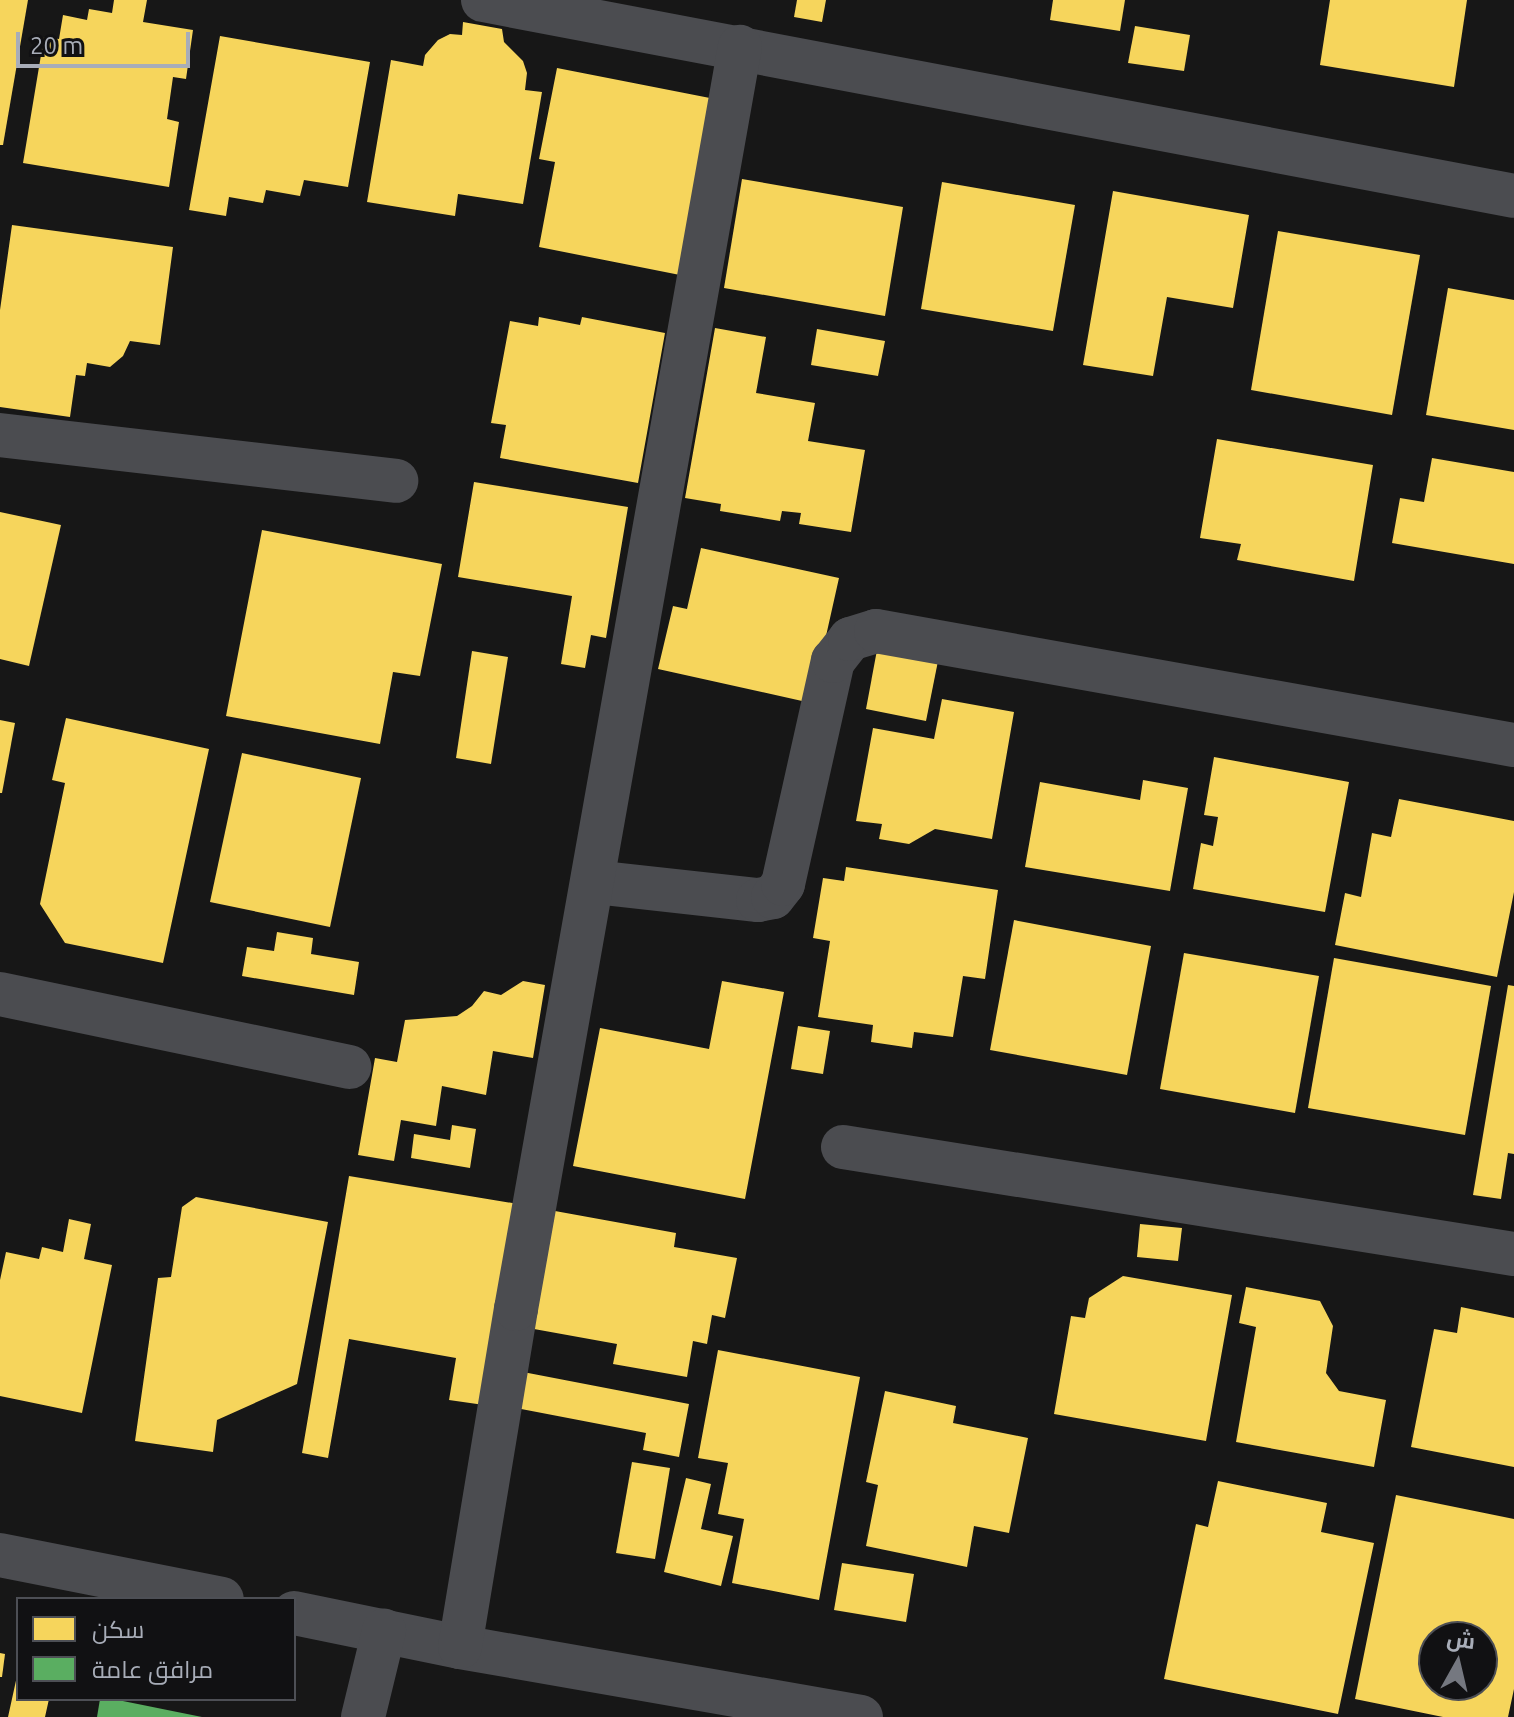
<!DOCTYPE html>
<meta charset="utf-8">
<style>
body{margin:0}
#map{position:relative;width:1514px;height:1717px;overflow:hidden;background:#171717;font-family:Ubuntu,Cairo,sans-serif}
div>[style]{position:absolute}
[style*='--x']{left:calc(var(--x)*1px);top:calc(var(--y)*1px);width:calc(var(--w)*1px);rotate:calc(var(--a)*1deg)}
.homes>*{inset:0;background:#f6d55c}
.public>*{inset:0;background:#5aae61}
.minor>*{height:44px;margin:-22px;padding:0 22px;transform-origin:22px;border-radius:22px;background:#4b4c50}
span{translate:-50% -50%;white-space:nowrap;text-align:center;line-height:1.15;-webkit-text-stroke:8px #111113;paint-order:stroke}
.legend{position:absolute;left:16px;top:1597px;width:280px;height:104px;box-sizing:border-box;background:#111113;border:2px solid #4d4f55;margin:0;padding:10px 14px;list-style:none;font-size:24px;color:#a8adb8}
.legend li{display:flex;align-items:center;gap:16px;height:40px}
.legend b{width:40px;border:2px solid #4d4f55}
.north{position:absolute;left:1418px;top:1621px;width:80px;height:80px;box-sizing:border-box;background:#111113;border:2px solid #4d4f55;border-radius:50%;rotate:8deg;font-size:22px;font-weight:700;line-height:32px;text-align:center;color:#a8adb8}
.north::after{content:'';display:block;margin:auto;width:28px;height:36px;background:#757880;clip-path:polygon(50% 0,100% 100%,50% 72%,0 100%)}
.scale{position:absolute;left:16px;top:32px;width:174px;height:36px;box-sizing:border-box;border:4px solid #a8adb8;border-top:0;padding-left:10px;font-size:24px;line-height:28px;white-space:nowrap;color:#a8adb8;-webkit-text-stroke:6px #111113;paint-order:stroke}
</style>
<div id="map">
<div class="homes">
<div style="clip-path:polygon(0 0,28px 0,3px 145px,0 145px)"></div>
<div style="clip-path:polygon(114px 0,147px 0,143px 22px,193px 30px,186px 79px,173px 77px,167px 119px,179px 122px,169px 187px,23px 163px,44px 37px,59px 39px,63px 15px,87px 20px,89px 9px,112px 13px)"></div>
<div style="clip-path:polygon(797px 0,826px 0,822px 22px,794px 17px)"></div>
<div style="clip-path:polygon(1053px 0,1125px 0,1120px 31px,1050px 20px)"></div>
<div style="clip-path:polygon(1330px 0,1467px 0,1454px 87px,1320px 65px)"></div>
<div style="clip-path:polygon(463px 22px,502px 29px,504px 42px,523px 61px,527px 73px,525px 90px,542px 92px,523px 204px,458px 194px,455px 216px,367px 202px,391px 60px,423px 66px,425px 55px,438px 40px,450px 34px,462px 35px)"></div>
<div style="clip-path:polygon(1135px 26px,1190px 35px,1184px 71px,1128px 63px)"></div>
<div style="clip-path:polygon(220px 36px,370px 62px,348px 187px,304px 180px,300px 196px,266px 190px,263px 203px,229px 197px,226px 216px,189px 210px)"></div>
<div style="clip-path:polygon(557px 68px,715px 99px,680px 275px,539px 247px,555px 162px,539px 159px)"></div>
<div style="clip-path:polygon(742px 179px,903px 207px,885px 316px,724px 288px)"></div>
<div style="clip-path:polygon(942px 182px,1075px 205px,1053px 331px,921px 309px)"></div>
<div style="clip-path:polygon(1113px 191px,1249px 215px,1233px 308px,1167px 297px,1153px 376px,1083px 365px)"></div>
<div style="clip-path:polygon(12px 225px,173px 247px,160px 345px,130px 341px,123px 356px,110px 367px,87px 363px,85px 376px,76px 375px,70px 417px,0 407px,0 310px)"></div>
<div style="clip-path:polygon(1278px 231px,1420px 255px,1392px 415px,1251px 390px)"></div>
<div style="clip-path:polygon(1448px 288px,1514px 300px,1514px 430px,1426px 415px)"></div>
<div style="clip-path:polygon(539px 317px,580px 325px,582px 317px,665px 333px,638px 483px,500px 458px,506px 425px,491px 423px,510px 321px,538px 326px)"></div>
<div style="clip-path:polygon(715px 328px,766px 337px,756px 393px,815px 403px,808px 441px,865px 450px,851px 532px,799px 524px,801px 513px,782px 511px,780px 521px,720px 511px,721px 504px,685px 498px)"></div>
<div style="clip-path:polygon(817px 329px,885px 341px,878px 376px,811px 365px)"></div>
<div style="clip-path:polygon(1217px 439px,1373px 465px,1354px 581px,1237px 560px,1241px 544px,1200px 538px)"></div>
<div style="clip-path:polygon(1432px 458px,1514px 472px,1514px 564px,1392px 543px,1400px 498px,1424px 502px)"></div>
<div style="clip-path:polygon(474px 482px,628px 507px,606px 638px,591px 635px,585px 668px,561px 664px,572px 596px,458px 577px)"></div>
<div style="clip-path:polygon(0 512px,61px 525px,29px 666px,0 659px)"></div>
<div style="clip-path:polygon(262px 530px,442px 564px,420px 676px,393px 672px,380px 744px,226px 716px)"></div>
<div style="clip-path:polygon(701px 548px,839px 578px,811px 703px,658px 669px,673px 606px,687px 609px)"></div>
<div style="clip-path:polygon(877px 650px,938px 661px,926px 721px,866px 709px)"></div>
<div style="clip-path:polygon(472px 651px,508px 657px,491px 764px,456px 758px)"></div>
<div style="clip-path:polygon(942px 699px,1014px 712px,992px 839px,935px 829px,909px 844px,879px 839px,882px 824px,856px 821px,873px 728px,934px 739px)"></div>
<div style="clip-path:polygon(66px 718px,209px 749px,163px 963px,65px 943px,40px 904px,65px 783px,52px 780px)"></div>
<div style="clip-path:polygon(0 720px,15px 723px,2px 793px,0 793px)"></div>
<div style="clip-path:polygon(242px 753px,361px 778px,330px 927px,210px 902px)"></div>
<div style="clip-path:polygon(1214px 757px,1349px 782px,1325px 912px,1193px 889px,1201px 843px,1213px 846px,1218px 817px,1204px 815px)"></div>
<div style="clip-path:polygon(1143px 780px,1188px 788px,1170px 891px,1025px 867px,1040px 782px,1140px 800px)"></div>
<div style="clip-path:polygon(1399px 799px,1514px 821px,1514px 892px,1497px 977px,1335px 945px,1345px 893px,1361px 897px,1372px 833px,1391px 837px)"></div>
<div style="clip-path:polygon(846px 867px,998px 890px,985px 979px,963px 976px,953px 1037px,914px 1032px,912px 1048px,871px 1042px,873px 1025px,818px 1017px,830px 941px,813px 938px,823px 878px,844px 881px)"></div>
<div style="clip-path:polygon(1014px 920px,1151px 946px,1127px 1075px,990px 1050px)"></div>
<div style="clip-path:polygon(277px 932px,313px 938px,311px 954px,359px 962px,354px 995px,242px 976px,247px 947px,274px 951px)"></div>
<div style="clip-path:polygon(1184px 953px,1319px 976px,1295px 1113px,1160px 1089px)"></div>
<div style="clip-path:polygon(1334px 958px,1491px 986px,1465px 1135px,1308px 1108px)"></div>
<div style="clip-path:polygon(523px 981px,545px 985px,533px 1058px,493px 1051px,486px 1095px,442px 1086px,436px 1126px,401px 1120px,394px 1161px,358px 1155px,375px 1058px,397px 1062px,405px 1020px,457px 1016px,472px 1006px,484px 991px,501px 995px)"></div>
<div style="clip-path:polygon(722px 981px,784px 992px,745px 1199px,573px 1166px,600px 1028px,709px 1049px)"></div>
<div style="clip-path:polygon(1508px 985px,1514px 986px,1514px 1154px,1508px 1153px,1501px 1199px,1473px 1195px)"></div>
<div style="clip-path:polygon(798px 1026px,830px 1031px,823px 1074px,791px 1069px)"></div>
<div style="clip-path:polygon(452px 1125px,476px 1129px,470px 1168px,411px 1158px,414px 1134px,450px 1140px)"></div>
<div style="clip-path:polygon(349px 1176px,518px 1204px,484px 1405px,449px 1400px,456px 1358px,349px 1339px,328px 1458px,302px 1453px)"></div>
<div style="clip-path:polygon(196px 1197px,328px 1222px,297px 1384px,217px 1420px,213px 1452px,135px 1441px,158px 1278px,171px 1277px,182px 1207px)"></div>
<div style="clip-path:polygon(555px 1211px,676px 1233px,674px 1247px,737px 1258px,725px 1318px,712px 1315px,707px 1344px,693px 1341px,687px 1377px,613px 1364px,617px 1344px,534px 1329px)"></div>
<div style="clip-path:polygon(69px 1219px,91px 1224px,84px 1259px,112px 1265px,82px 1413px,0 1396px,0 1280px,6px 1252px,39px 1259px,42px 1247px,63px 1252px)"></div>
<div style="clip-path:polygon(1140px 1224px,1182px 1228px,1178px 1261px,1137px 1257px)"></div>
<div style="clip-path:polygon(1123px 1276px,1232px 1295px,1206px 1441px,1054px 1414px,1071px 1316px,1085px 1318px,1089px 1298px)"></div>
<div style="clip-path:polygon(1246px 1287px,1320px 1301px,1333px 1326px,1326px 1373px,1339px 1391px,1386px 1400px,1374px 1467px,1236px 1442px,1256px 1327px,1239px 1323px)"></div>
<div style="clip-path:polygon(1461px 1307px,1514px 1318px,1514px 1467px,1411px 1447px,1434px 1329px,1457px 1333px)"></div>
<div style="clip-path:polygon(718px 1350px,860px 1377px,819px 1600px,732px 1583px,744px 1519px,718px 1514px,728px 1463px,698px 1458px)"></div>
<div style="clip-path:polygon(523px 1372px,689px 1404px,679px 1457px,643px 1450px,646px 1433px,516px 1408px)"></div>
<div style="clip-path:polygon(885px 1391px,956px 1406px,953px 1423px,1028px 1438px,1009px 1533px,974px 1526px,967px 1567px,866px 1546px,878px 1485px,866px 1482px)"></div>
<div style="clip-path:polygon(632px 1462px,670px 1468px,655px 1559px,616px 1553px)"></div>
<div style="clip-path:polygon(686px 1478px,711px 1484px,701px 1529px,733px 1536px,721px 1586px,664px 1572px)"></div>
<div style="clip-path:polygon(1218px 1481px,1327px 1503px,1321px 1532px,1374px 1543px,1338px 1714px,1164px 1679px,1196px 1524px,1208px 1527px)"></div>
<div style="clip-path:polygon(evenodd,1396px 1495px,1514px 1519px,1514px 1689px,1508px 1717px,1443px 1717px,1355px 1699px,1396px 1495px,1434px 1637px,1482px 1637px,1482px 1685px,1434px 1685px,1434px 1637px)"></div>
<div style="clip-path:polygon(842px 1563px,914px 1574px,906px 1622px,834px 1610px)"></div>
<div style="clip-path:polygon(0 1653px,5px 1654px,2px 1677px,0 1677px)"></div>
<div style="clip-path:polygon(17px 1676px,18px 1699px,49px 1699px,45px 1717px,8px 1717px)"></div>
</div>
<div class="public">
<div style="clip-path:polygon(100px 1699px,113px 1699px,202px 1717px,97px 1717px)"></div>
</div>
<div class="minor">
<div style="--x:483;--y:0;--w:1049;--a:10.76"></div>
<div style="--x:0;--y:435;--w:399;--a:6.6"></div>
<div style="--x:594;--y:882;--w:165;--a:6.3"></div>
<div style="--x:758;--y:900;--w:15;--a:-11"></div>
<div style="--x:773;--y:897;--w:16;--a:-52"></div>
<div style="--x:783;--y:884;--w:229;--a:-77.4"></div>
<div style="--x:833;--y:661;--w:28;--a:-52"></div>
<div style="--x:850;--y:639;--w:27;--a:-17"></div>
<div style="--x:876;--y:631;--w:648;--a:10.13"></div>
<div style="--x:0;--y:994;--w:357;--a:11.8"></div>
<div style="--x:843;--y:1147;--w:679;--a:9.06"></div>
<div style="--x:0;--y:1555;--w:226;--a:11.2"></div>
<div style="--x:294;--y:1613;--w:169;--a:11.6"></div>
<div style="--x:460;--y:1647;--w:407;--a:9.9"></div>
<div style="--x:460;--y:1647;--w:343;--a:-80.6"></div>
<div style="--x:516;--y:1309;--w:1282;--a:-79.94"></div>
<div style="--x:363;--y:1717;--w:89;--a:-76.3"></div>
</div>
<ul class="legend">
<li><b style="height:22px;background:#f6d55c"></b>سكن</li>
<li><b style="height:22px;background:#5aae61"></b>مرافق عامة</li>
</ul>
<div class="north">ش</div>
<div class="scale">20 m</div>
</div>
